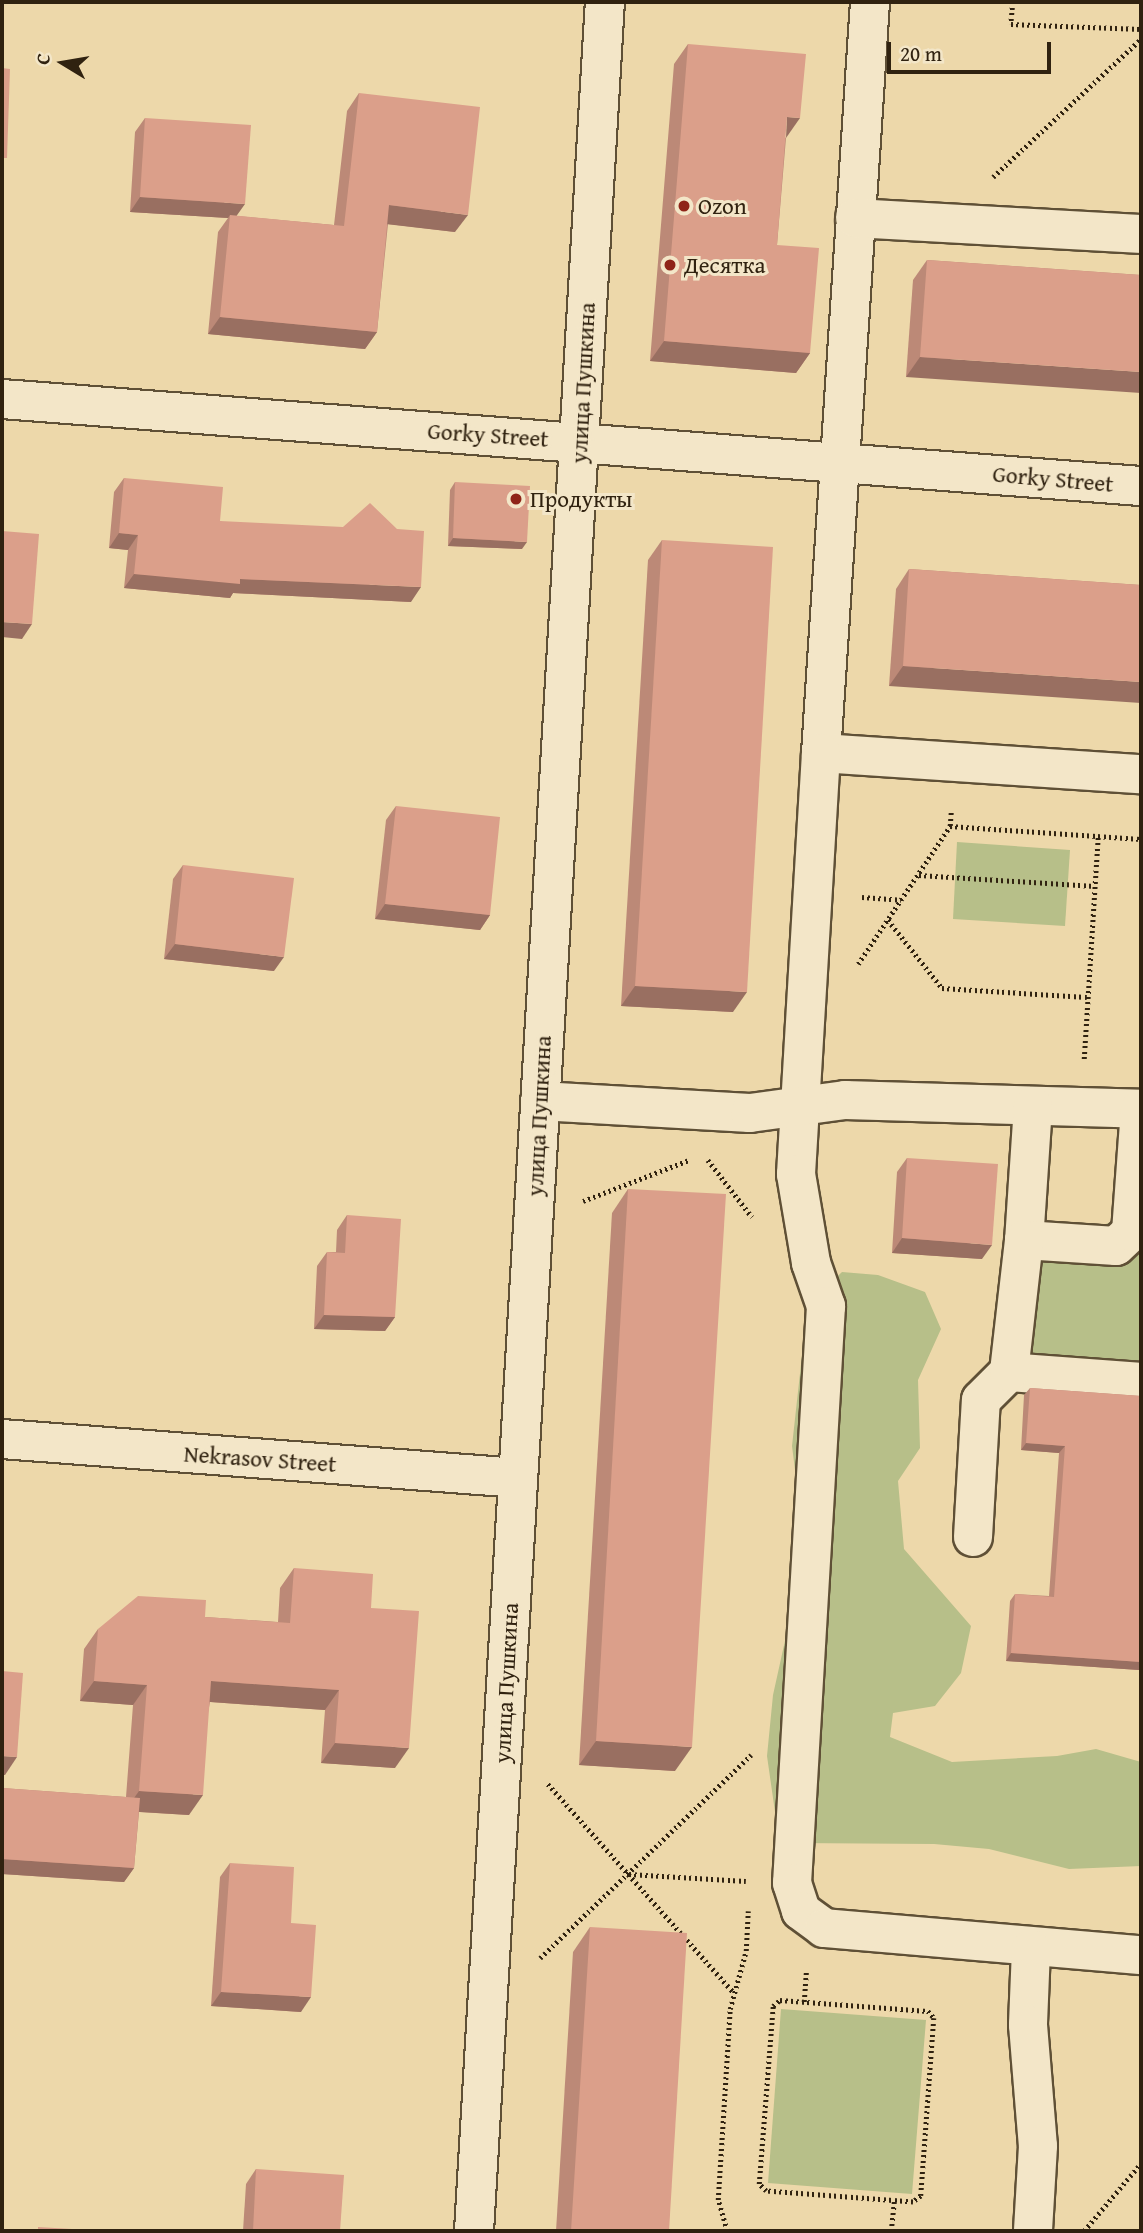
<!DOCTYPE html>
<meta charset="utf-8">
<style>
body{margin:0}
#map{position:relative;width:1143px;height:2233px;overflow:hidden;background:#edd8aa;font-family:"Gentium Book Plus",serif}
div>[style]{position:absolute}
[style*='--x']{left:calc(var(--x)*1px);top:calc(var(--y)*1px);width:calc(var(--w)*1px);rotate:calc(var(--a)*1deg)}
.green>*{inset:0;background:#b7bf89}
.path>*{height:4.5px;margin-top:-2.25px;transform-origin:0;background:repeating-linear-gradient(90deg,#302210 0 2px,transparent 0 5.5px)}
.roads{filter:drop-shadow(2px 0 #5f5036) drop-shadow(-2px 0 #5f5036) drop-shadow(0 2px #5f5036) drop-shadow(0 -2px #5f5036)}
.minor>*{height:38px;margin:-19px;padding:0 19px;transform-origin:19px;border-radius:19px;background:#f3e6c8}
.wall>*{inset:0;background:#bc8977}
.shaded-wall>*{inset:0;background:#996f61}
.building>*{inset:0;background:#db9f8a}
.dots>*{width:19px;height:19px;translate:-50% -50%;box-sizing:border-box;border:4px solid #f3e6c8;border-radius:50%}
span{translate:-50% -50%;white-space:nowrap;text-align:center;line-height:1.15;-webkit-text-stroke:6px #f3e6c8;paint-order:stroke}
.poi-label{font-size:23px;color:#302210}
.left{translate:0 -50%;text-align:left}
.street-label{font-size:23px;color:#302210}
.frame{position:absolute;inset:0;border:4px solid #302210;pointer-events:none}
.north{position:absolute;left:28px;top:28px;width:70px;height:70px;-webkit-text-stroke:5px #f3e6c8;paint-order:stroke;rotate:281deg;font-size:19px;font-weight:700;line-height:28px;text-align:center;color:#302210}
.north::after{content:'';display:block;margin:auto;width:24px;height:32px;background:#302210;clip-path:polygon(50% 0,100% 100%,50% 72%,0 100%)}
.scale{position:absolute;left:887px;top:42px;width:164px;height:32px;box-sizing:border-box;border:4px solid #302210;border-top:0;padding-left:9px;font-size:21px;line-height:24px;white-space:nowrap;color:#302210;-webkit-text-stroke:5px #f3e6c8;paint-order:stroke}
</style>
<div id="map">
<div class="green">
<div style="clip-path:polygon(957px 842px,1070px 850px,1065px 926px,953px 919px)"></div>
<div style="clip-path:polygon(1141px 1211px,1141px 1378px,1068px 1369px,1027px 1353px,1016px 1257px)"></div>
<div style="clip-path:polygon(842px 1272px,878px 1275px,925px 1292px,941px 1329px,918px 1380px,920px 1448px,898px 1481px,904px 1549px,971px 1626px,961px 1673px,935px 1706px,893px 1713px,890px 1737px,952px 1762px,1057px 1756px,1096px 1749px,1141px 1762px,1141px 1866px,1069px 1869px,989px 1849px,934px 1844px,792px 1843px,776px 1819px,767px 1756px,773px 1695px,805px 1550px,792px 1446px,805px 1328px,819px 1294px)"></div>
<div style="clip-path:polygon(781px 2009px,926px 2020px,912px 2194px,768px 2183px)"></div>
</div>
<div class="path">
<div style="--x:1013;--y:2;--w:22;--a:95"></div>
<div style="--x:1011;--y:24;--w:130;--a:2.2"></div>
<div style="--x:993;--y:177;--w:202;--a:-43"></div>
<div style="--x:950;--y:826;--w:16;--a:-86"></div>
<div style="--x:919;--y:875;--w:176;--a:3.6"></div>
<div style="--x:862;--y:897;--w:39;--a:4"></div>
<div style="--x:888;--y:920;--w:87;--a:51.5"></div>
<div style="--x:942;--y:988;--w:145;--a:3.6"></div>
<div style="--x:858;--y:964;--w:166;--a:-56.3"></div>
<div style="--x:950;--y:826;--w:191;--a:3.9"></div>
<div style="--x:1084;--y:1059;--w:223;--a:-86.4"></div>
<div style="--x:708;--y:1160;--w:72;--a:52.3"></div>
<div style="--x:583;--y:1201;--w:114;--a:-21.1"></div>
<div style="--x:548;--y:1784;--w:278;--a:48.3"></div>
<div style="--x:629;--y:1874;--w:117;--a:3.4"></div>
<div style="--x:540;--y:1958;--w:293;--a:-43.9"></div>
<div style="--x:780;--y:2000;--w:148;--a:4.3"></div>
<div style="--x:928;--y:2011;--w:9;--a:49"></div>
<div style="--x:934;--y:2018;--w:178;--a:94.2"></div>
<div style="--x:921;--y:2196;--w:10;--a:143"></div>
<div style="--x:913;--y:2202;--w:147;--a:-175.7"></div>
<div style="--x:766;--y:2191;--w:10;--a:-135"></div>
<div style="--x:759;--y:2184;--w:179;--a:-85.5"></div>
<div style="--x:773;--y:2006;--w:9;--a:-41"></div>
<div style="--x:804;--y:2002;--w:31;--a:-86"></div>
<div style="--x:727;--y:2231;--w:32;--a:-106"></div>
<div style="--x:718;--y:2200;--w:191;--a:-86.4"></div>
<div style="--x:730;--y:2009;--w:60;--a:-74.6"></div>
<div style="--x:746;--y:1951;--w:40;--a:-87.1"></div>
<div style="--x:891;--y:2231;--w:30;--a:-84"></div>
<div style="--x:1084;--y:2231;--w:89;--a:-50"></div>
</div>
<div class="roads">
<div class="minor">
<div style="--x:870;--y:2;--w:753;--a:93.73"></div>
<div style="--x:821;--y:753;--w:321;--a:3.8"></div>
<div style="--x:855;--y:218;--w:286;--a:3.2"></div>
<div style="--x:2;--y:399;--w:1142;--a:4.37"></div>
<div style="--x:821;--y:753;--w:422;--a:93.4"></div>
<div style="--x:796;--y:1174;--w:90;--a:80.4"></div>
<div style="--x:811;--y:1263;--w:46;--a:70.8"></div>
<div style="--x:826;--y:1306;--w:578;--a:93.37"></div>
<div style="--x:792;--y:1883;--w:29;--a:72"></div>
<div style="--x:801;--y:1911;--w:29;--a:36"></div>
<div style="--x:824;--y:1928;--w:318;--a:4.9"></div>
<div style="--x:540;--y:1101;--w:210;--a:3.3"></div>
<div style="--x:750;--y:1113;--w:96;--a:-7.8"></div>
<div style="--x:845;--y:1100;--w:296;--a:1.7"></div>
<div style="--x:1033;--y:1106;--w:134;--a:93.8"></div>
<div style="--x:1024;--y:1240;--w:92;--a:3.7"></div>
<div style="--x:1116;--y:1246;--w:21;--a:-43"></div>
<div style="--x:1131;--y:1232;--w:123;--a:-85.8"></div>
<div style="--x:1009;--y:1372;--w:132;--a:4.3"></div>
<div style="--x:2;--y:1439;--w:517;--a:4.32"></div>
<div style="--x:973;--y:1537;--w:137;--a:-86.7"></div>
<div style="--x:981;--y:1400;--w:40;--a:-45"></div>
<div style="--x:1009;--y:1372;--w:133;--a:-83.5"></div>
<div style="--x:1031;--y:1949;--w:76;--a:92.3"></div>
<div style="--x:1028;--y:2025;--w:121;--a:85.3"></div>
<div style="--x:1038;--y:2146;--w:85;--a:93.4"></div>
<div style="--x:474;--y:2231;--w:2233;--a:-86.64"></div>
</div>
</div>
<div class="wall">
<div style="clip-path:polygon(688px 44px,786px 138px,777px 245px,810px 353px,796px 373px,650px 361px,674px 64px)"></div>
<div style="clip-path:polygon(359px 93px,455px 232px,388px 224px,377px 332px,365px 349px,208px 334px,218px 232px,228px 218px,130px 212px,135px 132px,145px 118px,237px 216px,334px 225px,347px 111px)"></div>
<div style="clip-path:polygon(927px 260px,1141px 275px,906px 377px,913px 280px)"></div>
<div style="clip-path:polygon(124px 478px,220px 521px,411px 602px,233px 593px,230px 598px,124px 588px,128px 550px,109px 548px,114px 492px)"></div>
<div style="clip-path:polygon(455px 482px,522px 549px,448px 546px,450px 490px)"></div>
<div style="clip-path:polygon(662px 540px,733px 1012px,621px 1006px,648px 560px)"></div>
<div style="clip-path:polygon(909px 569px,1141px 585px,889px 686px,896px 589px)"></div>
<div style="clip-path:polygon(396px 806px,490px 915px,480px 930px,375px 919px,386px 820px)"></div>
<div style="clip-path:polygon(183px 865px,274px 971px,164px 959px,173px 879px)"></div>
<div style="clip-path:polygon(907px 1158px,982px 1259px,892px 1253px,897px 1172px)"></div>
<div style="clip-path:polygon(628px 1189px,675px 1771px,579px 1765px,612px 1213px)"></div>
<div style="clip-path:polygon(347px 1215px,395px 1317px,385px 1331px,314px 1329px,317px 1266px,327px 1252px,336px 1252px,337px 1230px)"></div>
<div style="clip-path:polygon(1030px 1388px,1141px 1396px,1139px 1670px,1006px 1661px,1010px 1601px,1015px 1594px,1049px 1596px,1059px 1453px,1021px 1450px,1024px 1395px)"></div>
<div style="clip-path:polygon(294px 1568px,371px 1608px,395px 1768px,321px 1763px,325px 1710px,210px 1702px,189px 1815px,139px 1812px,134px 1868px,124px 1882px,2px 1874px,2px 1788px,126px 1797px,133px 1705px,80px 1701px,84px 1649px,98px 1629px,205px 1617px,278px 1622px,280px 1588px)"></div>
<div style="clip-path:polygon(230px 1863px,291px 1923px,301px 2012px,211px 2006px,220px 1877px)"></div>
<div style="clip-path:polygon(590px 1927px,669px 2231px,556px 2231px,573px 1952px)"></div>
<div style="clip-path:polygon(256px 2169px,340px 2231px,243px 2231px,246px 2184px)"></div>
</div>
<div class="shaded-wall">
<div style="clip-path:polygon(787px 117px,800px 118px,786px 138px)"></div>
<div style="clip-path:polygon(140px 197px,245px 204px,235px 218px,230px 215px,228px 218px,130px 212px)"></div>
<div style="clip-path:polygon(389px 205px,468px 215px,455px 232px,377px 223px)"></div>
<div style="clip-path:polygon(220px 317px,377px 332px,365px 349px,208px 334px)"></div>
<div style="clip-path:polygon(664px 341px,810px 353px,796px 373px,650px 361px)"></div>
<div style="clip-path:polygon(920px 357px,1141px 372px,1141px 393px,906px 377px)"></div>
<div style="clip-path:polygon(119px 533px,138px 535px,128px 550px,109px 548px)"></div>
<div style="clip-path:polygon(453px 538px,527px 542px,522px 549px,448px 546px)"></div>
<div style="clip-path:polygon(134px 574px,240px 579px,421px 587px,411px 602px,233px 593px,230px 598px,124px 588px)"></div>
<div style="clip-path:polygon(2px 622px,32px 624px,22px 639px,2px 637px)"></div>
<div style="clip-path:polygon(903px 666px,1141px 682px,1141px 703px,889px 686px)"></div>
<div style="clip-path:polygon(385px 904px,490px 915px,480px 930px,375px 919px)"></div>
<div style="clip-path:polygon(175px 944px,284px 957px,274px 971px,164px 959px)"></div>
<div style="clip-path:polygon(635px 986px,747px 992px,733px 1012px,621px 1006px)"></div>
<div style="clip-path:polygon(902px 1238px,992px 1245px,982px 1259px,892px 1253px)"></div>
<div style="clip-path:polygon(324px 1315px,395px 1317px,385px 1331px,314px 1329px)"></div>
<div style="clip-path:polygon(1026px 1443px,1065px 1446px,1059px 1453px,1021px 1450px)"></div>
<div style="clip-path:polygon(1011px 1653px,1141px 1662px,1141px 1666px,1139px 1670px,1006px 1661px)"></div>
<div style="clip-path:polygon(94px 1681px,147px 1685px,133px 1705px,80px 1701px)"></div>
<div style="clip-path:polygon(211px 1681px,339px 1690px,325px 1710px,197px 1701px)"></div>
<div style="clip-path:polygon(596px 1741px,692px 1747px,675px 1771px,579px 1765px)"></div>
<div style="clip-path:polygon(335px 1743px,409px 1748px,395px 1768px,321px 1763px)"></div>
<div style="clip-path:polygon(2px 1756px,17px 1757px,5px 1775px,2px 1775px)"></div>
<div style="clip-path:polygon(139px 1791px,203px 1795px,189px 1815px,125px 1811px)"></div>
<div style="clip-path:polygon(2px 1859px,134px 1868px,124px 1882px,2px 1874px)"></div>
<div style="clip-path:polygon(221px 1992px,311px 1997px,301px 2012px,211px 2006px)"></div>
</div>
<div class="building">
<div style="clip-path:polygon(688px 44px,806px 54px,800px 118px,787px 117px,777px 245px,819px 248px,810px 353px,664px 341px)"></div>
<div style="clip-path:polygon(2px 68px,10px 69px,7px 158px,2px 158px)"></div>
<div style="clip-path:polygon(359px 93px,480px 107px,468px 215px,389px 205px,377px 332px,220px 317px,230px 215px,344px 226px)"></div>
<div style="clip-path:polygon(145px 118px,251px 125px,245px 204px,140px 197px)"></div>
<div style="clip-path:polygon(927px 260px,1141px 275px,1141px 372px,920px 357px)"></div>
<div style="clip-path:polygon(124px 478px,223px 487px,220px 521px,343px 527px,370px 503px,397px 529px,424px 531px,421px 587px,240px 579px,240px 584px,134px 574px,138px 535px,119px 533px)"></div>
<div style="clip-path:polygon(455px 482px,530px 486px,527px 542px,453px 538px)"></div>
<div style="clip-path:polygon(2px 531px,39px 534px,32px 624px,2px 622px)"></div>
<div style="clip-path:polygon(662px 540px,773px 547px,747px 992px,635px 986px)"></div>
<div style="clip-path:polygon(909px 569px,1141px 585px,1141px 682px,903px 666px)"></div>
<div style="clip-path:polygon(396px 806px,500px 817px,490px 915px,385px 904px)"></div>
<div style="clip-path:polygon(183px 865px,294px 878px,284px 957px,175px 944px)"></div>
<div style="clip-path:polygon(907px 1158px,998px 1164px,992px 1245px,902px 1238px)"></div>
<div style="clip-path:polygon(628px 1189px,726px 1194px,692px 1747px,596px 1741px)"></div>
<div style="clip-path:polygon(347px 1215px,401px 1219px,395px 1317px,324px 1315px,327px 1252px,345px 1253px)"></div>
<div style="clip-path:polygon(1030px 1388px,1141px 1396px,1141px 1662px,1011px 1653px,1015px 1594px,1054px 1597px,1065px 1446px,1026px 1443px)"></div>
<div style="clip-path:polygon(294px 1568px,373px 1574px,371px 1608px,419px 1611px,409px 1748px,335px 1743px,339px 1690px,211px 1681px,203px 1795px,139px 1791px,147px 1685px,94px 1681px,98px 1629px,138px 1596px,206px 1600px,205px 1617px,290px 1623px)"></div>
<div style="clip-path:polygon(2px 1671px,23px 1673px,17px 1757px,2px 1756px)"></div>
<div style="clip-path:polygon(2px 1788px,140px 1798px,134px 1868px,2px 1859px)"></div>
<div style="clip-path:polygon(230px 1863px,294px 1867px,291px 1923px,316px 1925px,311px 1997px,221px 1992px)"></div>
<div style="clip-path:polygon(590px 1927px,687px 1933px,669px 2231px,571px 2231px)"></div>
<div style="clip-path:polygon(256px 2169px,344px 2175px,340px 2231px,253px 2231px)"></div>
<div style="clip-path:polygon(38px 2227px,106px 2231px,38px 2231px)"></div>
</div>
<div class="dots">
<div style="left:684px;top:206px;background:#8f2418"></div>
<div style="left:670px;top:265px;background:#8f2418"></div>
<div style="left:516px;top:499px;background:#8f2418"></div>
</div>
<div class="poi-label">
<span class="left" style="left:698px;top:206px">Ozon</span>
<span class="left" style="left:684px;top:265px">Десятка</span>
<span class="left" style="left:530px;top:499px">Продукты</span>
</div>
<div class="street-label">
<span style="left:583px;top:383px;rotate:-87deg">улица Пушкина</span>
<span style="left:488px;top:435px;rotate:4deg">Gorky Street</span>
<span style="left:1053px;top:479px;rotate:5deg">Gorky Street</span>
<span style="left:539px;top:1116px;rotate:-87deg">улица Пушкина</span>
<span style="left:260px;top:1459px;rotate:4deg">Nekrasov Street</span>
<span style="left:506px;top:1683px;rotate:-87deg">улица Пушкина</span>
</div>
<div class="frame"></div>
<div class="north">С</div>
<div class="scale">20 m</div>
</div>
